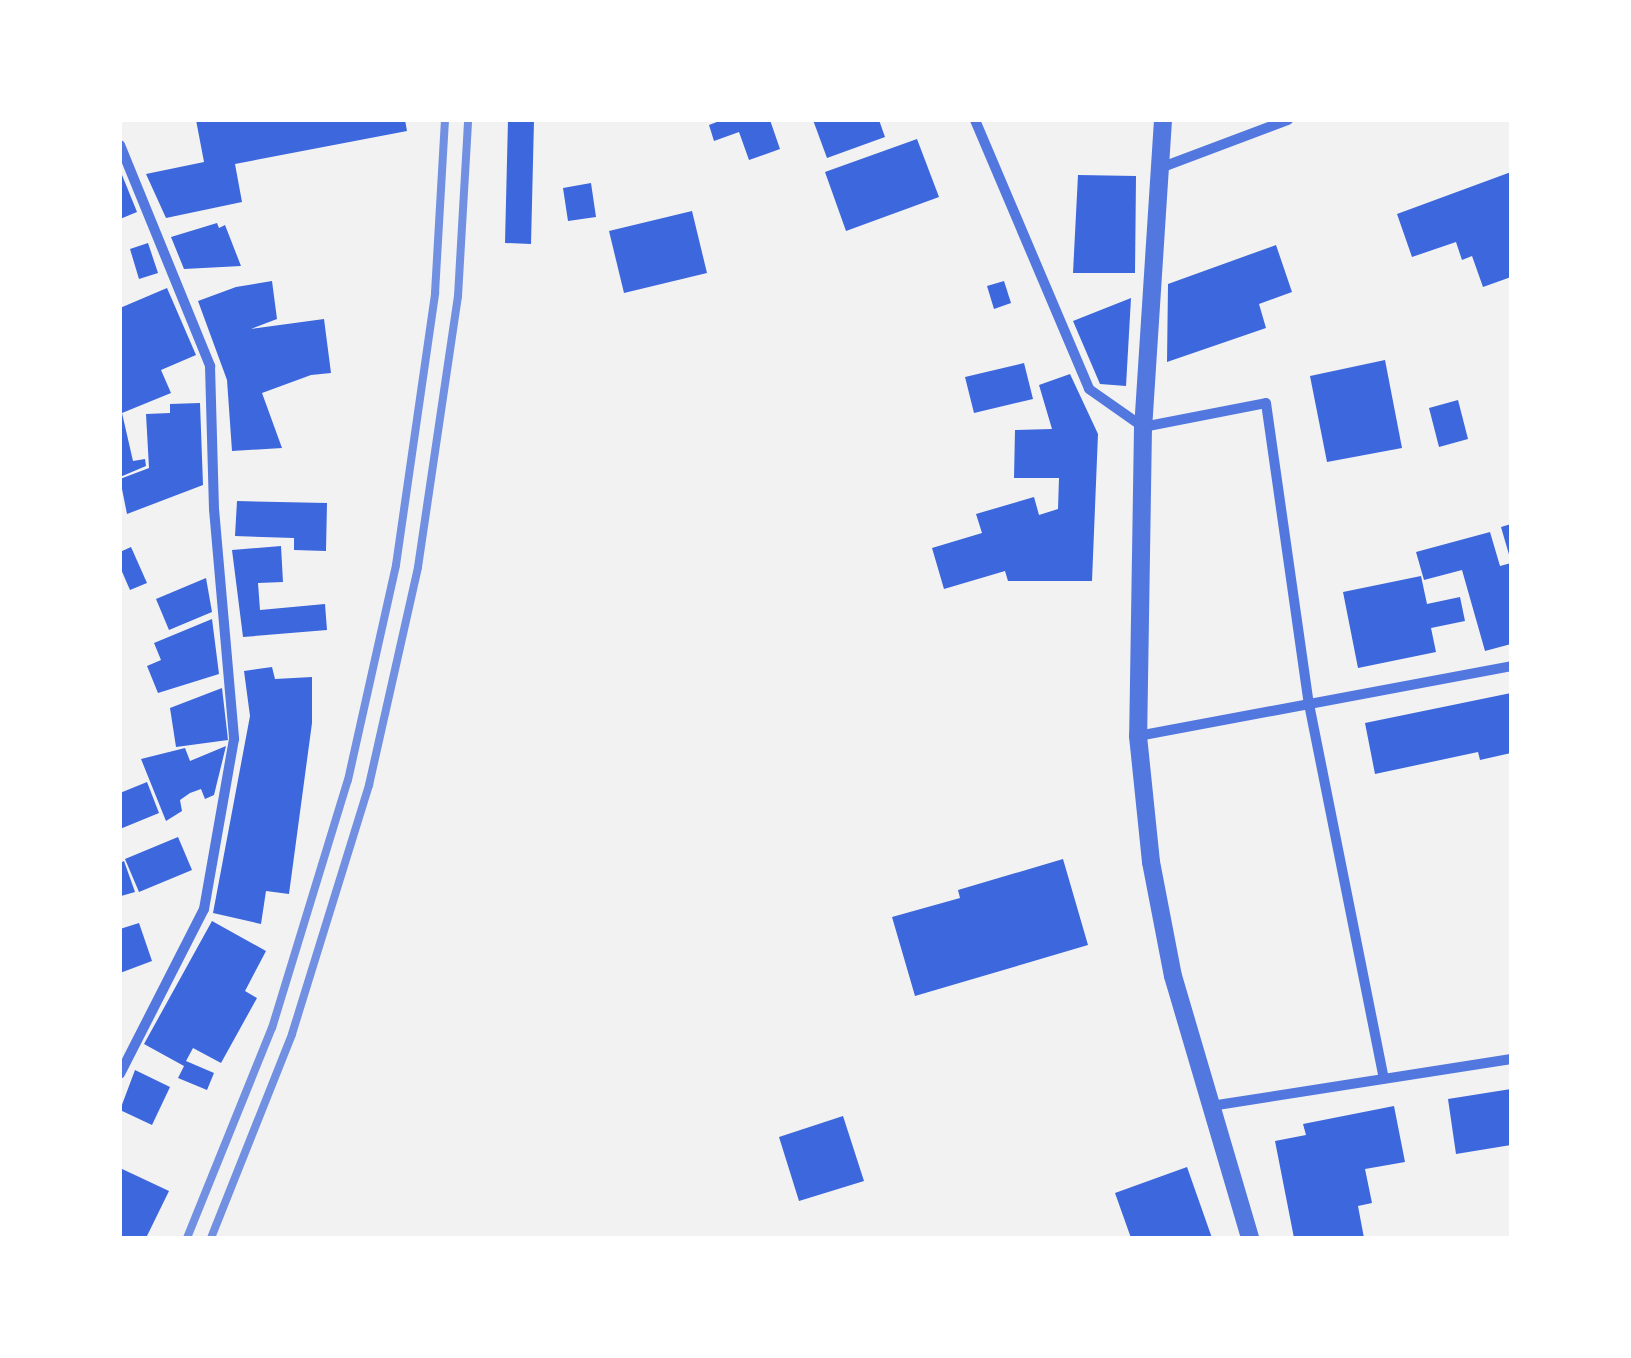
<!DOCTYPE html>
<style>
body{margin:0}
#map{position:relative;width:1631px;height:1358px;overflow:hidden;background:#f2f2f2;font-family:Rubik,sans-serif}
div>[style]{position:absolute}
[style*='--x']{left:calc(var(--x)*1px);top:calc(var(--y)*1px);width:calc(var(--w)*1px);rotate:calc(var(--a)*1deg)}
.building>*{inset:0;background:#3d67dc}
.minor>*{height:10px;margin:-5px;padding:0 5px;transform-origin:5px;border-radius:5px;background:#5277de}
.tertiary>*{height:18px;margin:-9px;padding:0 9px;transform-origin:9px;border-radius:9px;background:#5277de}
.rail>*{height:8px;margin:-4px;padding:0 4px;transform-origin:4px;border-radius:4px;background:#7290e2}
span{translate:-50% -50%;white-space:nowrap;text-align:center;line-height:1.15;-webkit-text-stroke:10px #fff;paint-order:stroke}
.frame{position:absolute;inset:0;border:122px solid #fff;pointer-events:none}
</style>
<div id="map">
<div class="building">
<div style="clip-path:polygon(196px 120px,405px 120px,407px 131px,235px 164px,242px 202px,166px 218px,146px 174px,204px 162px)"></div>
<div style="clip-path:polygon(508px 120px,534px 120px,531px 244px,505px 243px)"></div>
<div style="clip-path:polygon(722px 120px,770px 120px,780px 149px,749px 160px,739px 132px,714px 141px,709px 125px)"></div>
<div style="clip-path:polygon(813px 120px,879px 120px,885px 137px,827px 158px)"></div>
<div style="clip-path:polygon(917px 139px,939px 197px,846px 231px,825px 172px)"></div>
<div style="clip-path:polygon(120px 170px,137px 212px,120px 219px)"></div>
<div style="clip-path:polygon(1511px 172px,1511px 277px,1483px 287px,1472px 256px,1462px 260px,1456px 242px,1412px 257px,1397px 214px)"></div>
<div style="clip-path:polygon(1078px 175px,1136px 176px,1135px 273px,1073px 273px)"></div>
<div style="clip-path:polygon(591px 183px,596px 217px,568px 221px,563px 188px)"></div>
<div style="clip-path:polygon(692px 211px,707px 273px,624px 293px,609px 231px)"></div>
<div style="clip-path:polygon(217px 223px,219px 228px,225px 225px,241px 266px,184px 269px,171px 237px)"></div>
<div style="clip-path:polygon(148px 243px,158px 273px,139px 279px,130px 249px)"></div>
<div style="clip-path:polygon(1276px 245px,1292px 292px,1259px 304px,1266px 328px,1167px 362px,1168px 284px)"></div>
<div style="clip-path:polygon(272px 281px,277px 319px,251px 329px,324px 319px,331px 373px,311px 375px,262px 393px,282px 448px,232px 451px,227px 380px,198px 301px,236px 287px)"></div>
<div style="clip-path:polygon(1004px 281px,1011px 303px,994px 309px,987px 286px)"></div>
<div style="clip-path:polygon(167px 288px,196px 355px,161px 370px,171px 393px,122px 413px,133px 461px,145px 459px,146px 466px,120px 477px,120px 308px)"></div>
<div style="clip-path:polygon(1131px 298px,1126px 386px,1100px 384px,1073px 321px)"></div>
<div style="clip-path:polygon(1385px 360px,1402px 448px,1327px 462px,1310px 376px)"></div>
<div style="clip-path:polygon(1024px 363px,1033px 399px,974px 413px,965px 377px)"></div>
<div style="clip-path:polygon(1070px 374px,1098px 434px,1092px 581px,1008px 581px,1005px 571px,944px 589px,932px 548px,982px 533px,976px 514px,1034px 497px,1039px 515px,1058px 509px,1059px 478px,1014px 478px,1015px 430px,1052px 429px,1039px 385px)"></div>
<div style="clip-path:polygon(1458px 400px,1468px 439px,1439px 447px,1429px 408px)"></div>
<div style="clip-path:polygon(200px 403px,203px 485px,127px 514px,120px 479px,149px 468px,146px 414px,170px 413px,170px 404px)"></div>
<div style="clip-path:polygon(237px 501px,327px 503px,326px 551px,294px 550px,294px 538px,235px 536px)"></div>
<div style="clip-path:polygon(1511px 524px,1511px 557px,1510px 558px,1501px 527px)"></div>
<div style="clip-path:polygon(1490px 532px,1500px 566px,1511px 563px,1511px 644px,1485px 651px,1462px 570px,1424px 580px,1416px 552px)"></div>
<div style="clip-path:polygon(281px 546px,283px 582px,258px 583px,260px 610px,325px 604px,327px 630px,243px 637px,232px 550px)"></div>
<div style="clip-path:polygon(131px 547px,147px 583px,130px 590px,120px 567px,120px 552px)"></div>
<div style="clip-path:polygon(1421px 576px,1427px 604px,1460px 597px,1465px 621px,1431px 628px,1436px 652px,1358px 668px,1343px 592px)"></div>
<div style="clip-path:polygon(206px 578px,212px 612px,169px 630px,156px 599px)"></div>
<div style="clip-path:polygon(212px 619px,219px 674px,158px 693px,147px 666px,161px 660px,154px 643px)"></div>
<div style="clip-path:polygon(272px 667px,275px 679px,312px 677px,312px 723px,289px 894px,266px 891px,261px 924px,213px 913px,250px 716px,244px 671px)"></div>
<div style="clip-path:polygon(222px 688px,228px 740px,176px 747px,170px 708px)"></div>
<div style="clip-path:polygon(1511px 693px,1511px 753px,1480px 760px,1478px 752px,1375px 774px,1365px 723px)"></div>
<div style="clip-path:polygon(226px 746px,214px 795px,205px 799px,201px 789px,190px 793px,180px 800px,182px 811px,166px 821px,141px 759px,185px 748px,190px 761px)"></div>
<div style="clip-path:polygon(147px 782px,159px 813px,120px 829px,120px 793px)"></div>
<div style="clip-path:polygon(178px 837px,192px 870px,139px 892px,125px 859px)"></div>
<div style="clip-path:polygon(1063px 859px,1088px 945px,915px 996px,892px 917px,960px 898px,958px 890px)"></div>
<div style="clip-path:polygon(124px 861px,135px 892px,121px 896px,120px 863px)"></div>
<div style="clip-path:polygon(212px 921px,266px 951px,245px 991px,257px 998px,221px 1063px,193px 1048px,186px 1061px,214px 1073px,207px 1090px,178px 1078px,184px 1066px,144px 1044px)"></div>
<div style="clip-path:polygon(139px 923px,152px 961px,120px 973px,120px 929px)"></div>
<div style="clip-path:polygon(135px 1070px,170px 1087px,152px 1125px,120px 1110px)"></div>
<div style="clip-path:polygon(1511px 1089px,1511px 1145px,1456px 1154px,1448px 1099px)"></div>
<div style="clip-path:polygon(1394px 1106px,1405px 1162px,1365px 1169px,1372px 1203px,1358px 1206px,1364px 1238px,1294px 1238px,1275px 1141px,1306px 1135px,1303px 1124px)"></div>
<div style="clip-path:polygon(843px 1116px,864px 1181px,799px 1201px,779px 1137px)"></div>
<div style="clip-path:polygon(1187px 1167px,1212px 1238px,1131px 1238px,1115px 1193px)"></div>
<div style="clip-path:polygon(120px 1168px,169px 1191px,146px 1238px,120px 1238px)"></div>
</div>
<div class="minor">
<div style="--x:975;--y:120;--w:292;--a:67"></div>
<div style="--x:1089;--y:389;--w:66;--a:35.1"></div>
<div style="--x:1143;--y:427;--w:125;--a:-11"></div>
<div style="--x:1266;--y:403;--w:304;--a:81.9"></div>
<div style="--x:1309;--y:704;--w:381;--a:78.7"></div>
<div style="--x:120;--y:145;--w:239;--a:67.8"></div>
<div style="--x:210;--y:366;--w:143;--a:88.4"></div>
<div style="--x:214;--y:509;--w:231;--a:85"></div>
<div style="--x:234;--y:739;--w:173;--a:100"></div>
<div style="--x:204;--y:909;--w:185;--a:117"></div>
<div style="--x:1160;--y:168;--w:137;--a:-20.6"></div>
<div style="--x:1138;--y:736;--w:380;--a:-10.6"></div>
<div style="--x:1211;--y:1106;--w:304;--a:-8.9"></div>
</div>
<div class="tertiary">
<div style="--x:1163;--y:120;--w:308;--a:93.7"></div>
<div style="--x:1143;--y:427;--w:309;--a:90.9"></div>
<div style="--x:1138;--y:736;--w:127;--a:84.1"></div>
<div style="--x:1151;--y:862;--w:116;--a:79.1"></div>
<div style="--x:1173;--y:976;--w:273;--a:73.6"></div>
</div>
<div class="rail">
<div style="--x:187;--y:1238;--w:227;--a:-68"></div>
<div style="--x:272;--y:1028;--w:259;--a:-73"></div>
<div style="--x:348;--y:780;--w:220;--a:-77.4"></div>
<div style="--x:396;--y:565;--w:275;--a:-81.8"></div>
<div style="--x:435;--y:293;--w:173;--a:-86.7"></div>
<div style="--x:211;--y:1238;--w:219;--a:-68.3"></div>
<div style="--x:292;--y:1034;--w:261;--a:-72.8"></div>
<div style="--x:369;--y:785;--w:223;--a:-77.3"></div>
<div style="--x:418;--y:567;--w:274;--a:-81.6"></div>
<div style="--x:458;--y:296;--w:176;--a:-86.7"></div>
</div>
<div class="frame"></div>
</div>
